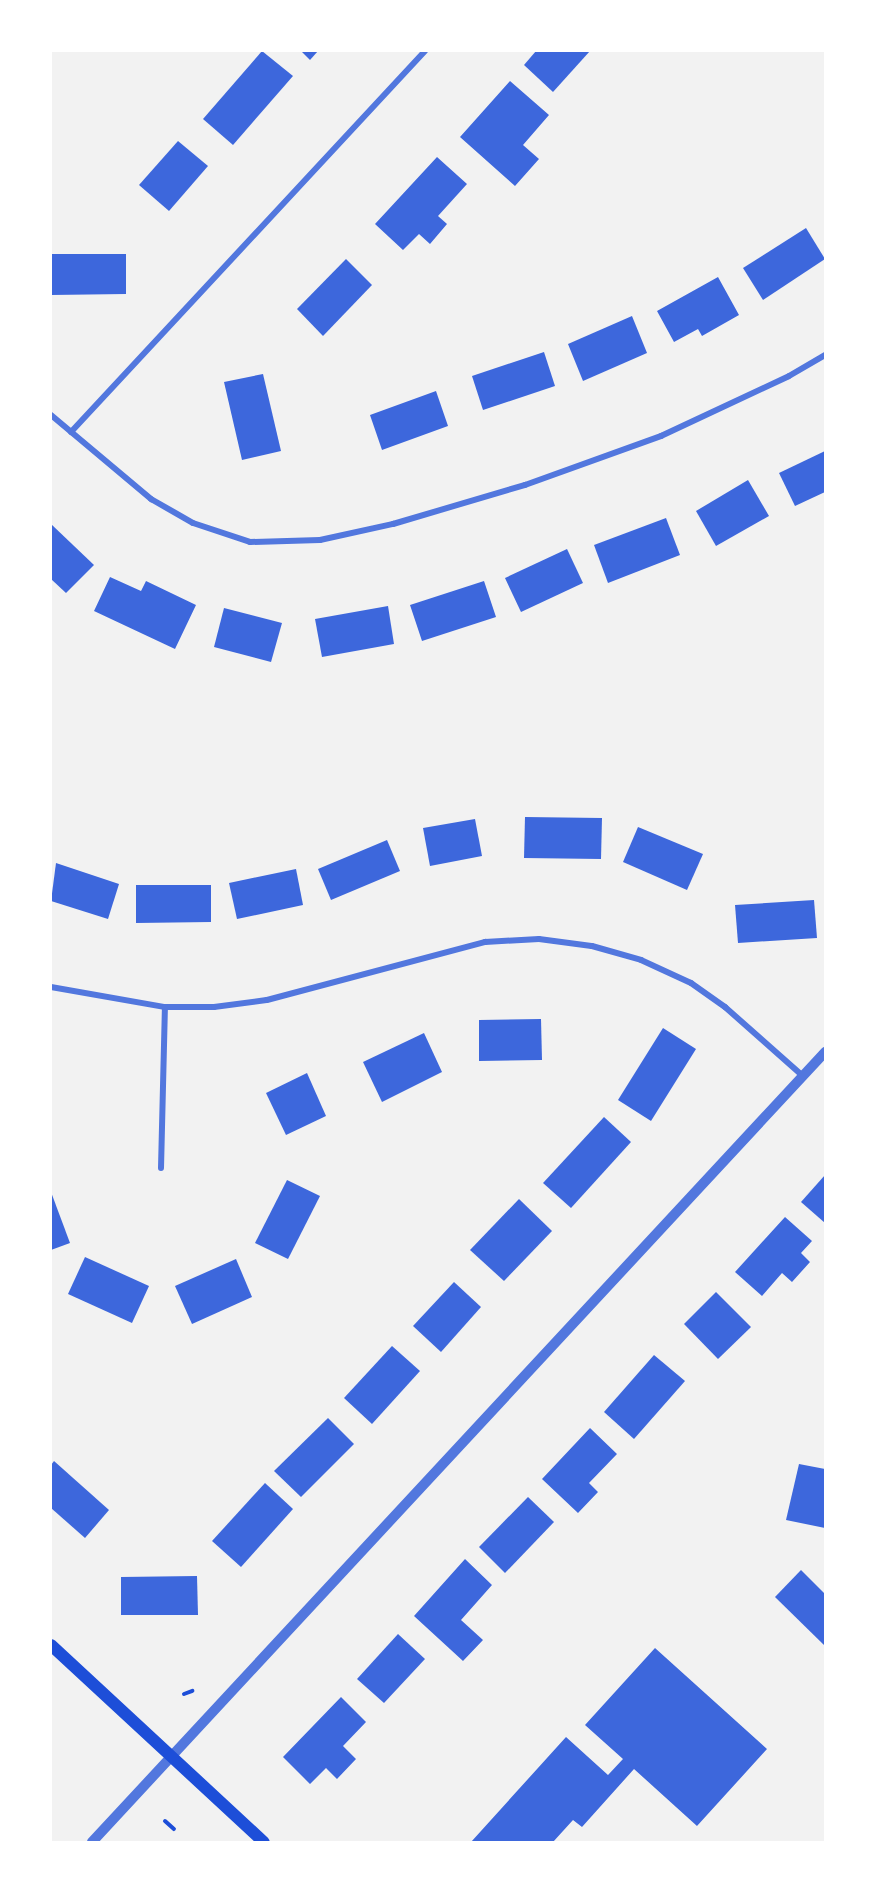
<!DOCTYPE html>
<style>
body{margin:0}
#map{position:relative;width:876px;height:1893px;overflow:hidden;background:#f2f2f2;font-family:"Asap Condensed",sans-serif}
div>[style]{position:absolute}
[style*='--x']{left:calc(var(--x)*1px);top:calc(var(--y)*1px);width:calc(var(--w)*1px);rotate:calc(var(--a)*1deg)}
.building>*{inset:0;background:#3d67dc}
.path>*{height:4px;margin:-2px;padding:0 2px;transform-origin:2px;border-radius:2px;background:#1d4ed8}
.minor>*{height:6px;margin:-3px;padding:0 3px;transform-origin:3px;border-radius:3px;background:#5277de}
.tertiary>*{height:10px;margin:-5px;padding:0 5px;transform-origin:5px;border-radius:5px;background:#5277de}
.secondary>*{height:12px;margin:-6px;padding:0 6px;transform-origin:6px;border-radius:6px;background:#1d4ed8}
span{translate:-50% -50%;white-space:nowrap;text-align:center;line-height:1.15;-webkit-text-stroke:6px #fff;paint-order:stroke}
.frame{position:absolute;inset:0;border:52px solid #fff;pointer-events:none}
</style>
<div id="map">
<div class="building">
<div style="clip-path:polygon(262px 51px,293px 76px,233px 145px,203px 119px)"></div>
<div style="clip-path:polygon(301px 51px,318px 51px,310px 60px)"></div>
<div style="clip-path:polygon(536px 51px,590px 51px,553px 92px,524px 65px)"></div>
<div style="clip-path:polygon(510px 81px,549px 115px,523px 145px,539px 159px,515px 186px,460px 137px)"></div>
<div style="clip-path:polygon(178px 141px,208px 166px,169px 211px,139px 185px)"></div>
<div style="clip-path:polygon(437px 157px,467px 184px,438px 216px,447px 224px,430px 244px,419px 234px,403px 250px,375px 224px)"></div>
<div style="clip-path:polygon(806px 228px,825px 259px,763px 300px,743px 268px)"></div>
<div style="clip-path:polygon(51px 254px,126px 254px,126px 294px,51px 295px)"></div>
<div style="clip-path:polygon(346px 259px,372px 285px,323px 336px,297px 309px)"></div>
<div style="clip-path:polygon(718px 277px,739px 315px,702px 336px,698px 329px,674px 342px,657px 311px)"></div>
<div style="clip-path:polygon(632px 316px,647px 353px,583px 381px,568px 344px)"></div>
<div style="clip-path:polygon(544px 352px,555px 386px,483px 410px,472px 376px)"></div>
<div style="clip-path:polygon(263px 374px,281px 451px,242px 460px,224px 382px)"></div>
<div style="clip-path:polygon(436px 391px,448px 426px,382px 450px,370px 415px)"></div>
<div style="clip-path:polygon(825px 451px,825px 492px,795px 506px,779px 473px)"></div>
<div style="clip-path:polygon(748px 480px,769px 516px,716px 546px,696px 511px)"></div>
<div style="clip-path:polygon(666px 518px,680px 555px,608px 583px,594px 545px)"></div>
<div style="clip-path:polygon(51px 524px,94px 565px,66px 593px,51px 579px)"></div>
<div style="clip-path:polygon(567px 549px,583px 583px,521px 612px,505px 578px)"></div>
<div style="clip-path:polygon(110px 577px,141px 591px,146px 581px,196px 605px,175px 649px,94px 611px)"></div>
<div style="clip-path:polygon(484px 581px,496px 617px,422px 641px,410px 605px)"></div>
<div style="clip-path:polygon(388px 606px,394px 644px,322px 657px,315px 619px)"></div>
<div style="clip-path:polygon(224px 608px,282px 623px,271px 662px,214px 647px)"></div>
<div style="clip-path:polygon(525px 817px,602px 818px,601px 859px,524px 858px)"></div>
<div style="clip-path:polygon(475px 819px,482px 856px,430px 866px,423px 828px)"></div>
<div style="clip-path:polygon(638px 827px,703px 854px,687px 890px,623px 862px)"></div>
<div style="clip-path:polygon(387px 840px,400px 871px,331px 900px,318px 869px)"></div>
<div style="clip-path:polygon(56px 863px,119px 884px,108px 919px,51px 901px)"></div>
<div style="clip-path:polygon(296px 869px,303px 905px,237px 919px,229px 883px)"></div>
<div style="clip-path:polygon(136px 885px,211px 885px,211px 922px,136px 923px)"></div>
<div style="clip-path:polygon(814px 900px,817px 938px,738px 943px,735px 905px)"></div>
<div style="clip-path:polygon(541px 1019px,542px 1060px,479px 1061px,479px 1020px)"></div>
<div style="clip-path:polygon(663px 1028px,696px 1049px,651px 1121px,618px 1100px)"></div>
<div style="clip-path:polygon(424px 1033px,442px 1072px,382px 1102px,363px 1062px)"></div>
<div style="clip-path:polygon(307px 1073px,326px 1116px,286px 1135px,266px 1093px)"></div>
<div style="clip-path:polygon(604px 1117px,631px 1142px,571px 1208px,543px 1183px)"></div>
<div style="clip-path:polygon(825px 1175px,825px 1223px,801px 1202px)"></div>
<div style="clip-path:polygon(287px 1180px,320px 1196px,288px 1259px,255px 1243px)"></div>
<div style="clip-path:polygon(51px 1192px,70px 1243px,51px 1250px)"></div>
<div style="clip-path:polygon(519px 1199px,552px 1231px,504px 1281px,470px 1250px)"></div>
<div style="clip-path:polygon(785px 1217px,812px 1241px,801px 1253px,810px 1262px,792px 1282px,782px 1273px,762px 1296px,735px 1272px)"></div>
<div style="clip-path:polygon(85px 1257px,149px 1286px,132px 1323px,68px 1294px)"></div>
<div style="clip-path:polygon(236px 1259px,252px 1297px,192px 1324px,175px 1286px)"></div>
<div style="clip-path:polygon(454px 1282px,481px 1307px,441px 1352px,413px 1326px)"></div>
<div style="clip-path:polygon(716px 1292px,751px 1327px,718px 1359px,684px 1324px)"></div>
<div style="clip-path:polygon(392px 1346px,420px 1371px,372px 1424px,344px 1398px)"></div>
<div style="clip-path:polygon(654px 1355px,685px 1381px,634px 1439px,604px 1412px)"></div>
<div style="clip-path:polygon(328px 1418px,354px 1444px,301px 1497px,274px 1471px)"></div>
<div style="clip-path:polygon(590px 1428px,617px 1454px,589px 1483px,598px 1492px,578px 1513px,542px 1479px)"></div>
<div style="clip-path:polygon(54px 1461px,109px 1510px,85px 1538px,51px 1508px,51px 1465px)"></div>
<div style="clip-path:polygon(799px 1464px,825px 1469px,825px 1528px,786px 1520px)"></div>
<div style="clip-path:polygon(265px 1483px,293px 1509px,241px 1567px,212px 1541px)"></div>
<div style="clip-path:polygon(528px 1497px,554px 1522px,505px 1573px,479px 1547px)"></div>
<div style="clip-path:polygon(465px 1559px,492px 1585px,461px 1620px,483px 1640px,463px 1661px,414px 1616px)"></div>
<div style="clip-path:polygon(801px 1570px,825px 1594px,825px 1646px,775px 1597px)"></div>
<div style="clip-path:polygon(197px 1576px,198px 1615px,121px 1615px,121px 1577px)"></div>
<div style="clip-path:polygon(398px 1634px,425px 1659px,384px 1703px,357px 1679px)"></div>
<div style="clip-path:polygon(655px 1648px,767px 1749px,697px 1826px,634px 1769px,582px 1827px,573px 1820px,553px 1842px,471px 1842px,566px 1737px,608px 1775px,623px 1759px,585px 1725px)"></div>
<div style="clip-path:polygon(341px 1697px,366px 1722px,343px 1746px,356px 1759px,337px 1779px,326px 1768px,310px 1784px,283px 1757px)"></div>
</div>
<div class="path">
<div style="--x:184;--y:1694;--w:9;--a:-21"></div>
<div style="--x:165;--y:1821;--w:12;--a:42"></div>
</div>
<div class="minor">
<div style="--x:51;--y:415;--w:131;--a:40"></div>
<div style="--x:151;--y:499;--w:48;--a:29.7"></div>
<div style="--x:193;--y:523;--w:60;--a:18.4"></div>
<div style="--x:250;--y:542;--w:70;--a:-1.6"></div>
<div style="--x:320;--y:540;--w:75;--a:-12.4"></div>
<div style="--x:393;--y:524;--w:138;--a:-16.5"></div>
<div style="--x:525;--y:485;--w:145;--a:-19.8"></div>
<div style="--x:661;--y:436;--w:141;--a:-25.1"></div>
<div style="--x:789;--y:376;--w:42;--a:-30.3"></div>
<div style="--x:71;--y:432;--w:520;--a:-47.1"></div>
<div style="--x:51;--y:987;--w:116;--a:10"></div>
<div style="--x:165;--y:1007;--w:49;--a:0"></div>
<div style="--x:214;--y:1007;--w:53;--a:-7.5"></div>
<div style="--x:267;--y:1000;--w:226;--a:-14.9"></div>
<div style="--x:485;--y:942;--w:54;--a:-3.2"></div>
<div style="--x:539;--y:939;--w:53;--a:7.5"></div>
<div style="--x:592;--y:946;--w:51;--a:15.9"></div>
<div style="--x:641;--y:960;--w:55;--a:24.7"></div>
<div style="--x:691;--y:983;--w:42;--a:35.2"></div>
<div style="--x:725;--y:1007;--w:104;--a:41.5"></div>
<div style="--x:161;--y:1168;--w:161;--a:-88.6"></div>
</div>
<div class="tertiary">
<div style="--x:92;--y:1842;--w:1078;--a:-47.14"></div>
</div>
<div class="secondary">
<div style="--x:51;--y:1645;--w:290;--a:42.8"></div>
</div>
<div class="frame"></div>
</div>
